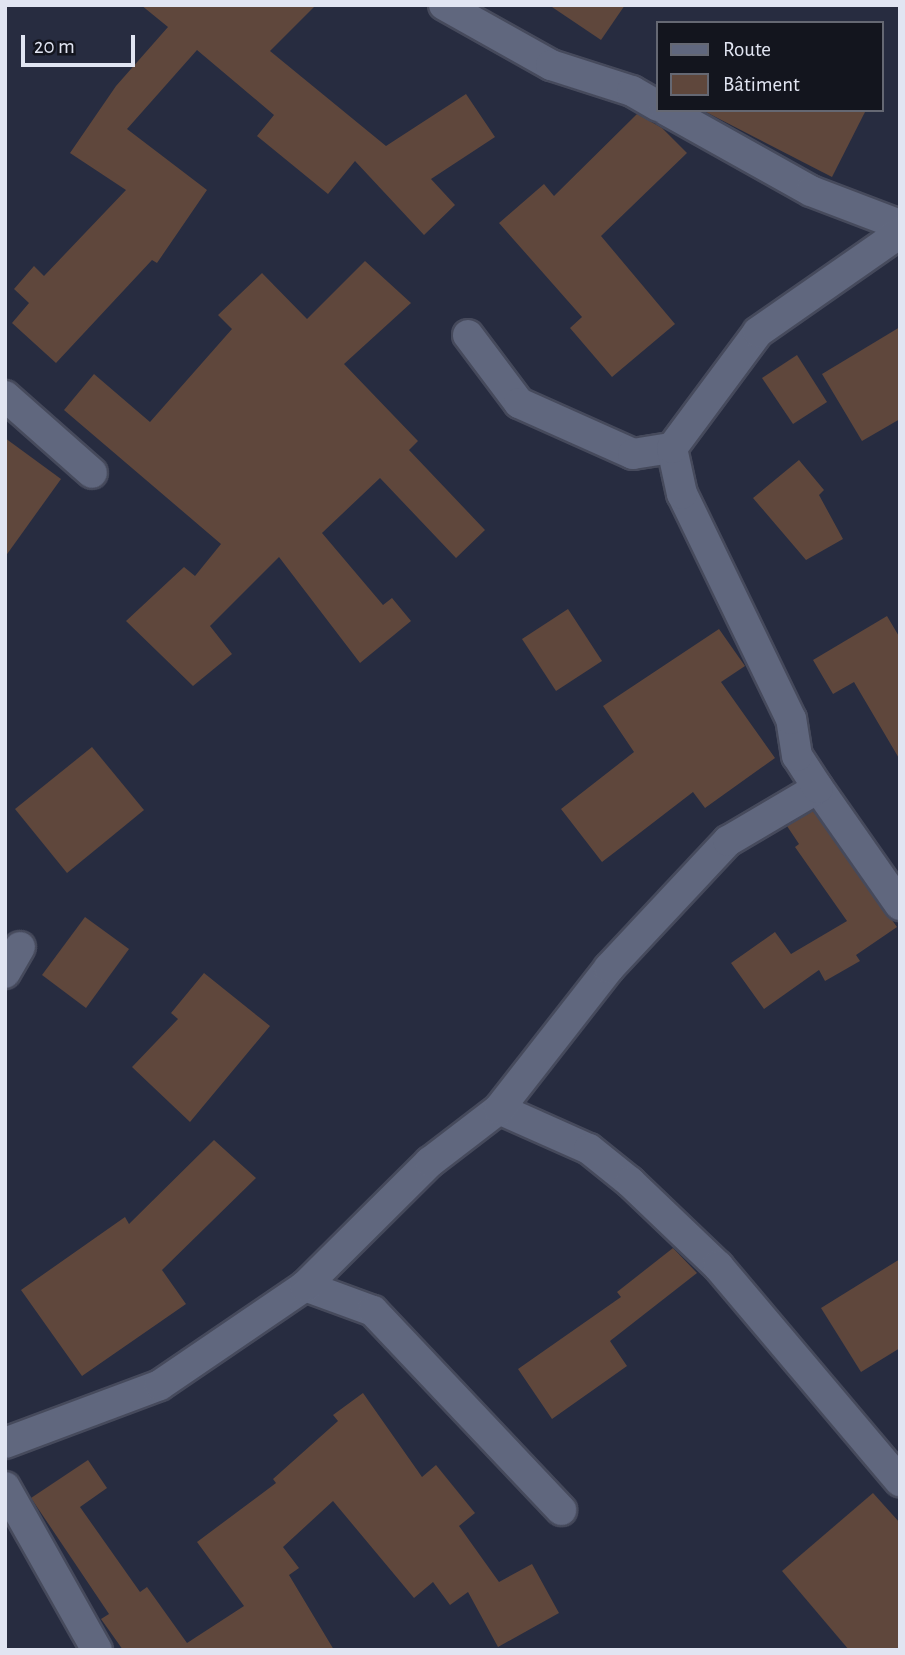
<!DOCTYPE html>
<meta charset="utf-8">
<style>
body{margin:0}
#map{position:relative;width:905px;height:1655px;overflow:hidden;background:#272c40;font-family:"Alegreya Sans",sans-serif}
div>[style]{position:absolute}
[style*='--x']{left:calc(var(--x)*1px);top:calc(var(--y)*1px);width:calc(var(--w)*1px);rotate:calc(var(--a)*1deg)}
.building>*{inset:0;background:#5f473c}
.roads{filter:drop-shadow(2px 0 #464a5c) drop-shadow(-2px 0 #464a5c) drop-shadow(0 2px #464a5c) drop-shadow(0 -2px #464a5c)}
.minor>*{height:30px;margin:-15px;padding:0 15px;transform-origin:15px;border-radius:15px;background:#60677e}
span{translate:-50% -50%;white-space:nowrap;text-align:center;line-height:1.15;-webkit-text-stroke:5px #13151e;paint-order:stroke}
.frame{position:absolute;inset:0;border:7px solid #e1e5f2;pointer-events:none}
.legend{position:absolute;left:656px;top:21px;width:228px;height:91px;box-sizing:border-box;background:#13151e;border:2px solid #656873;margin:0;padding:9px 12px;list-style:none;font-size:21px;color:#e1e5f2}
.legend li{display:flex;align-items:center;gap:14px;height:35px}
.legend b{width:35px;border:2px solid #656873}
.scale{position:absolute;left:21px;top:35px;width:114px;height:32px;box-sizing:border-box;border:4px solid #e1e5f2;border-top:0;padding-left:9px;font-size:21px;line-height:24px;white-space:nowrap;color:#e1e5f2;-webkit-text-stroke:5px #13151e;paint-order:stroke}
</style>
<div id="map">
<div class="building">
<div style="clip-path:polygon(141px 5px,316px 5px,270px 51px,386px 146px,466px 94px,495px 137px,431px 179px,455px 205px,424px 235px,355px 161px,328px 194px,257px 136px,274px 115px,197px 50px,127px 129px,207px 190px,157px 263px,152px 260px,56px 363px,12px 323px,29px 303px,14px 289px,34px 266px,44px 276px,126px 190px,70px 153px,116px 86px,168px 27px)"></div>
<div style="clip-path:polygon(549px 5px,625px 5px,601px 40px)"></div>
<div style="clip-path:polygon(702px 110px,866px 110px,832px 177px)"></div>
<div style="clip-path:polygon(637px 114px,662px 128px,687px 153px,601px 236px,675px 324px,612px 377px,570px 328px,582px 317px,499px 223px,544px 184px,554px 196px)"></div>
<div style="clip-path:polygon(365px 261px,411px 303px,344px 364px,418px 441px,409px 450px,485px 530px,456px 558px,380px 478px,322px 533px,383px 605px,392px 598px,411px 621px,360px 663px,279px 557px,210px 626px,232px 654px,193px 686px,126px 621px,184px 567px,195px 576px,221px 544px,64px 410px,94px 374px,150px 422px,232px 329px,218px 315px,262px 273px,307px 319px)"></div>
<div style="clip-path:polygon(900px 327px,900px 419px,862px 441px,822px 374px)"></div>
<div style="clip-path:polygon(797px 355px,827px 402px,793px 424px,762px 378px)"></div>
<div style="clip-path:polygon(5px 438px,61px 479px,5px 557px)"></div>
<div style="clip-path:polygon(799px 460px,824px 490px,819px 495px,843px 539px,806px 560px,753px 498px)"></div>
<div style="clip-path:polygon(568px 609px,602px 661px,556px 691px,522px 639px)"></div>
<div style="clip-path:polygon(887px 616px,900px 638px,900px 760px,854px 682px,833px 694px,813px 660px)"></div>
<div style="clip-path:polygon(719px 629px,745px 666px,721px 682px,775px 758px,705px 808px,693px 792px,602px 862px,561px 809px,634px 752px,603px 706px)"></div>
<div style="clip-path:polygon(92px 747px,144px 810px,67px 873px,15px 809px)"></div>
<div style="clip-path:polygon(813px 811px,897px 927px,856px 955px,860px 961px,825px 981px,819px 970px,764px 1009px,731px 963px,775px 932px,791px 954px,847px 921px,795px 847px,799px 844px,787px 826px)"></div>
<div style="clip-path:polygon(85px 917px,129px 949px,86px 1008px,42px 975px)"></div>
<div style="clip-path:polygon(204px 973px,270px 1026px,190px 1122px,132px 1067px,178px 1019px,171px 1013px)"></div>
<div style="clip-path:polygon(214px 1140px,256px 1178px,162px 1270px,186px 1304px,82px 1376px,21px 1290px,125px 1217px,129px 1224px)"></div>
<div style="clip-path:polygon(673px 1248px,697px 1273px,610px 1341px,627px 1366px,552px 1419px,518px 1369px,621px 1297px,617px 1292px)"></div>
<div style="clip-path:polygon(900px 1259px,900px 1348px,861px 1372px,821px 1308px)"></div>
<div style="clip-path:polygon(363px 1393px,422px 1477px,436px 1465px,475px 1513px,459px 1526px,499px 1582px,532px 1564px,559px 1613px,498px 1647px,468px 1592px,450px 1605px,433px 1582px,414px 1598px,333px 1501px,283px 1547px,299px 1568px,289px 1575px,334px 1650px,123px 1650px,101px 1619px,109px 1614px,31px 1498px,88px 1460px,107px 1488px,80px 1507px,140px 1592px,147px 1587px,187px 1643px,244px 1606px,197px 1542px,276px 1483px,273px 1479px,338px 1421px,333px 1415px)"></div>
<div style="clip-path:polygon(873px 1493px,900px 1523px,900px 1650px,849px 1650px,782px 1571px)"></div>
</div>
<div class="roads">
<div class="minor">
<div style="--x:444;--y:5;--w:123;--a:29.3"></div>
<div style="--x:551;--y:65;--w:85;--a:17.8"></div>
<div style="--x:632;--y:91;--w:30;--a:30"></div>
<div style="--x:666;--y:110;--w:166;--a:29.2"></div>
<div style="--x:811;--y:191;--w:95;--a:20.9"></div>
<div style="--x:468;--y:335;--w:85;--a:53.1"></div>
<div style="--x:519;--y:403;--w:125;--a:24.1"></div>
<div style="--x:633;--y:454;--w:39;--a:-9"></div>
<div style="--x:5;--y:396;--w:116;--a:41.5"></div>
<div style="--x:818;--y:788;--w:143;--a:55"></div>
<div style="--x:5;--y:973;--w:30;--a:-60"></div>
<div style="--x:499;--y:1109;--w:98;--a:24"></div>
<div style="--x:589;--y:1149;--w:53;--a:38.8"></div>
<div style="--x:630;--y:1182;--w:122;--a:43.7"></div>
<div style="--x:718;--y:1266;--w:282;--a:49.8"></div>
<div style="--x:305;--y:1286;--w:72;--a:20.2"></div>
<div style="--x:373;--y:1311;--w:274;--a:46.6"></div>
<div style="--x:5;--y:1443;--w:165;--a:-20.5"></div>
<div style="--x:160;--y:1385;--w:176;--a:-34.3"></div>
<div style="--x:305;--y:1286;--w:176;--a:-44.8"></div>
<div style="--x:430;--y:1162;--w:87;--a:-37.5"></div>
<div style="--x:499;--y:1109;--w:179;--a:-52"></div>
<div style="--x:609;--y:968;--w:174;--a:-46.9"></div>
<div style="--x:728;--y:841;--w:104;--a:-30.5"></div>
<div style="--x:818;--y:788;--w:38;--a:-123"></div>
<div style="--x:797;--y:756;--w:37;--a:-99"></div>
<div style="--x:791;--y:719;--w:250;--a:-115.8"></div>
<div style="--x:682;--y:494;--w:47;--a:-102.3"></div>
<div style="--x:672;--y:448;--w:144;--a:-53.4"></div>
<div style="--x:758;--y:332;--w:173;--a:-34.9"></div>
<div style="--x:5;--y:1487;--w:187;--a:60.6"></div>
</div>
</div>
<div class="frame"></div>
<ul class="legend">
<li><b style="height:9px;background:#60677e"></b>Route</li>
<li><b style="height:19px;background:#5f473c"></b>Bâtiment</li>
</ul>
<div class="scale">20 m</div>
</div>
